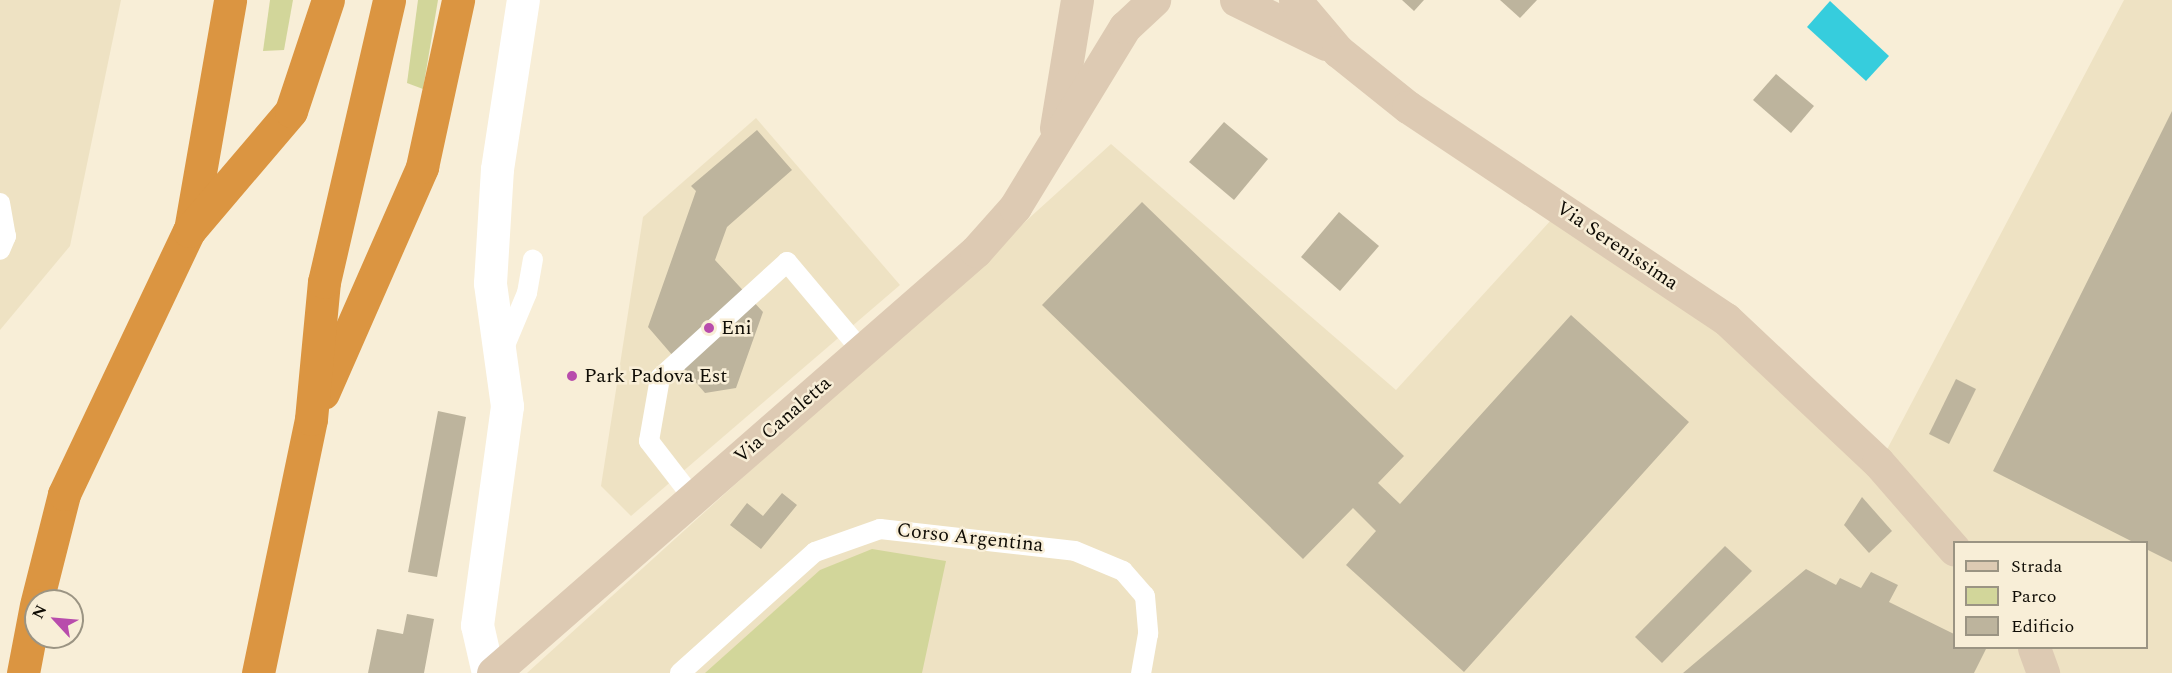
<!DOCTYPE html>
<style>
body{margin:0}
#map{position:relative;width:2172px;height:673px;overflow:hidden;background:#f8eed7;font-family:Spectral,serif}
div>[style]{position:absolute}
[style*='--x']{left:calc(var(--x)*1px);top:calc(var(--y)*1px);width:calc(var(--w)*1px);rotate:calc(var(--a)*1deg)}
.built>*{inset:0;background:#eee2c3}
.green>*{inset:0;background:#d2d69a}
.water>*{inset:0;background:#36cddd}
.building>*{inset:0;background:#bdb49d}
.lane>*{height:20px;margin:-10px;padding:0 10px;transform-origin:10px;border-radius:10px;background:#fff}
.street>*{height:33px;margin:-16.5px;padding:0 16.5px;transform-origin:16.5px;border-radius:16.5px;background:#fff}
.secondary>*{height:33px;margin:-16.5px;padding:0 16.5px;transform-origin:16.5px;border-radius:16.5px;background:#ddcab3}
.highway>*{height:33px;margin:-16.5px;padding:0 16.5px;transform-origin:16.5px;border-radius:16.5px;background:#db9541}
.dots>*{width:16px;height:16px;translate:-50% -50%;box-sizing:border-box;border:3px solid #f8eed7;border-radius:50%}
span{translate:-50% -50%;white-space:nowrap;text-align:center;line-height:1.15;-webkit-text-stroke:5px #f8eed7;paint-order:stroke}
.street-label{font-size:20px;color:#0f0c05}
.poi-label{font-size:20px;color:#0f0c05}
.left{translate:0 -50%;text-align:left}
.legend{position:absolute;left:1953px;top:541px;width:195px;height:108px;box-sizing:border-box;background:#f8eed7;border:2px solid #9b9483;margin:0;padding:8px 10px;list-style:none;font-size:18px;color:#0f0c05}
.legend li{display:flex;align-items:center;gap:12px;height:30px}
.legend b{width:30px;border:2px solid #9b9483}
.north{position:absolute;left:24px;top:589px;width:60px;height:60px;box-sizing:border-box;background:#f8eed7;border:2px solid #9b9483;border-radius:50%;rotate:296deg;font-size:16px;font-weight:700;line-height:24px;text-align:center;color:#0f0c05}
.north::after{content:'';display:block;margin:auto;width:21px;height:27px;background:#b84cac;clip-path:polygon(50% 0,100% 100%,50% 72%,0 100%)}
</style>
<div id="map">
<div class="built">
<div style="clip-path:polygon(0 0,121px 0,70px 246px,0 330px)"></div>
<div style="clip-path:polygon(evenodd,2124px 0,2172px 0,2172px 673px,527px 673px,1111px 144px,1396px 390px,1562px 208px,1882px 459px,2124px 0,1954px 542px,2146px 542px,2146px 648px,1954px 648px,1954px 542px)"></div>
<div style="clip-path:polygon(756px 118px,900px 285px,631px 516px,601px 486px,643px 217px)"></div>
</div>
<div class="green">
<div style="clip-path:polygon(270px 0,293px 0,284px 50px,263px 51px)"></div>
<div style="clip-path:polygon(418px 0,438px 0,423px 89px,407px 83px)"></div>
<div style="clip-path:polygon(872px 549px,946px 561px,922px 673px,705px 673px,820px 570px)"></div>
</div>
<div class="water">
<div style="clip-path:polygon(1830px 1px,1889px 56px,1866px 81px,1807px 27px)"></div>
</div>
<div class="building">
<div style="clip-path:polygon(1402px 0,1424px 0,1414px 11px)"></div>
<div style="clip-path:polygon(1500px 0,1537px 0,1520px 18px)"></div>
<div style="clip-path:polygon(1776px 74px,1814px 106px,1791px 133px,1753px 100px)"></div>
<div style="clip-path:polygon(2172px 111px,2172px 562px,2146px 549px,2146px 542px,2133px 542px,1993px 471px)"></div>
<div style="clip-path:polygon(1224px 122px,1268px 159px,1234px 200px,1189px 162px)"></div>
<div style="clip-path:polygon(757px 130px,792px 170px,727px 227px,715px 260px,763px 312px,736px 388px,705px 393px,648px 327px,696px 191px,691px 186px)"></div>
<div style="clip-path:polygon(1142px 202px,1404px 456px,1378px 483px,1400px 504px,1571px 315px,1689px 422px,1464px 672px,1346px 565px,1376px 531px,1353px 508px,1303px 559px,1042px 305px)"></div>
<div style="clip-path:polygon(1339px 212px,1379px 246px,1340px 291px,1301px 257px)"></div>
<div style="clip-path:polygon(1956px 379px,1976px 389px,1949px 444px,1929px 434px)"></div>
<div style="clip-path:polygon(438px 411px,466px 417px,437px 577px,408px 572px)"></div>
<div style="clip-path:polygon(782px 493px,797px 505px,761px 549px,730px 525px,747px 503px,763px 516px)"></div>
<div style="clip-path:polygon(1862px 497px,1892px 531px,1869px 553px,1844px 525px)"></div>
<div style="clip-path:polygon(1725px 546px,1752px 571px,1662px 663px,1635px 637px)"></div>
<div style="clip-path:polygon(1806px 569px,1836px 585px,1840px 578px,1861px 588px,1871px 572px,1898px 585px,1889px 602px,1954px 634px,1954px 648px,1986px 649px,1974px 673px,1683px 673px)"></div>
<div style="clip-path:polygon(407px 614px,434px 619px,424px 673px,368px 673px,377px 629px,403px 634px)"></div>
</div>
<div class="lane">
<div style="--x:0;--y:203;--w:34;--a:80"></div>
<div style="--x:6;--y:236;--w:15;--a:113"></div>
<div style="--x:503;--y:350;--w:62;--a:-67.2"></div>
<div style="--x:527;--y:293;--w:34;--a:-80"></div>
<div style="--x:693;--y:498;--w:72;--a:-127.7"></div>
<div style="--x:649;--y:441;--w:64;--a:-80.1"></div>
<div style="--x:660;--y:378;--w:172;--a:-42.4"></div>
<div style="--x:787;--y:262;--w:116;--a:49.9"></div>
<div style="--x:680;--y:673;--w:181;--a:-41.9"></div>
<div style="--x:815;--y:552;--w:69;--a:-19.5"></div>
<div style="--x:880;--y:529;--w:196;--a:6.4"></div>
<div style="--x:1075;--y:551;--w:52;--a:22.6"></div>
<div style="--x:1123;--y:571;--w:33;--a:49"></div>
<div style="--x:1145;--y:596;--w:38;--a:85"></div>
<div style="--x:1148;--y:634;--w:40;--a:100"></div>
</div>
<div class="street">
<div style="--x:488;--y:673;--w:49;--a:-102.9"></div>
<div style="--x:477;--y:625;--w:221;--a:-82.2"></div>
<div style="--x:507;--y:406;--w:124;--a:-97.9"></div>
<div style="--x:490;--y:283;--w:114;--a:-86.5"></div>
<div style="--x:497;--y:169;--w:171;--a:-81.3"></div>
</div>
<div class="secondary">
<div style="--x:1236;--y:0;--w:100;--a:26.1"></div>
<div style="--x:1295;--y:0;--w:67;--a:49.9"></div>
<div style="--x:1338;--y:51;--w:90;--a:38.7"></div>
<div style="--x:1408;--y:107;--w:382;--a:33.7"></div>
<div style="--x:1726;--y:319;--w:209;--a:43.3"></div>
<div style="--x:1878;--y:462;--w:116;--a:48.9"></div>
<div style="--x:1056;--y:128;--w:130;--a:-80.7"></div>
<div style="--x:2034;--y:648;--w:27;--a:70"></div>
<div style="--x:493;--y:673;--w:641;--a:-41.14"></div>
<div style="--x:976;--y:251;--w:59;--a:-48.4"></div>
<div style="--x:1015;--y:207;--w:211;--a:-58.6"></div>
<div style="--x:1125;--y:27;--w:40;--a:-43"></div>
</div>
<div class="highway">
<div style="--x:190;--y:230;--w:233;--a:-80.1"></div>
<div style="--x:323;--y:393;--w:247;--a:-66.3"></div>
<div style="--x:422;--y:167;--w:171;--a:-77.8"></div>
<div style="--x:37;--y:601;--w:110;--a:-75.8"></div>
<div style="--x:64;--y:494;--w:291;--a:-64.6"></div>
<div style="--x:189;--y:231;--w:157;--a:-49.6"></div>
<div style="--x:291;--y:111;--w:117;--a:-71.6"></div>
<div style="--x:23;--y:673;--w:69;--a:-79.2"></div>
<div style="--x:258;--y:673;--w:259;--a:-78.2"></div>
<div style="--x:311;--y:419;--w:138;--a:-84.6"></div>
<div style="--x:324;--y:282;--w:289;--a:-77"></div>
</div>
<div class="dots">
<div style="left:709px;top:328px;background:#b84cac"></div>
<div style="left:572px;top:376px;background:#b84cac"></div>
</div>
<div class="street-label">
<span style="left:1617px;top:246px;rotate:34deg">Via Serenissima</span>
<span style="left:783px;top:420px;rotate:-41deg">Via Canaletta</span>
<span style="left:970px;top:538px;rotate:6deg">Corso Argentina</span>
</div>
<div class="poi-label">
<span class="left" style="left:721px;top:328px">Eni</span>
<span class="left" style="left:584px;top:376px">Park Padova Est</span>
</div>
<ul class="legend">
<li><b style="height:8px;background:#ddcab3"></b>Strada</li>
<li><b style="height:16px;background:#d2d69a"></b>Parco</li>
<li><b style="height:16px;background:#bdb49d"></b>Edificio</li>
</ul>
<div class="north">N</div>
</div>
